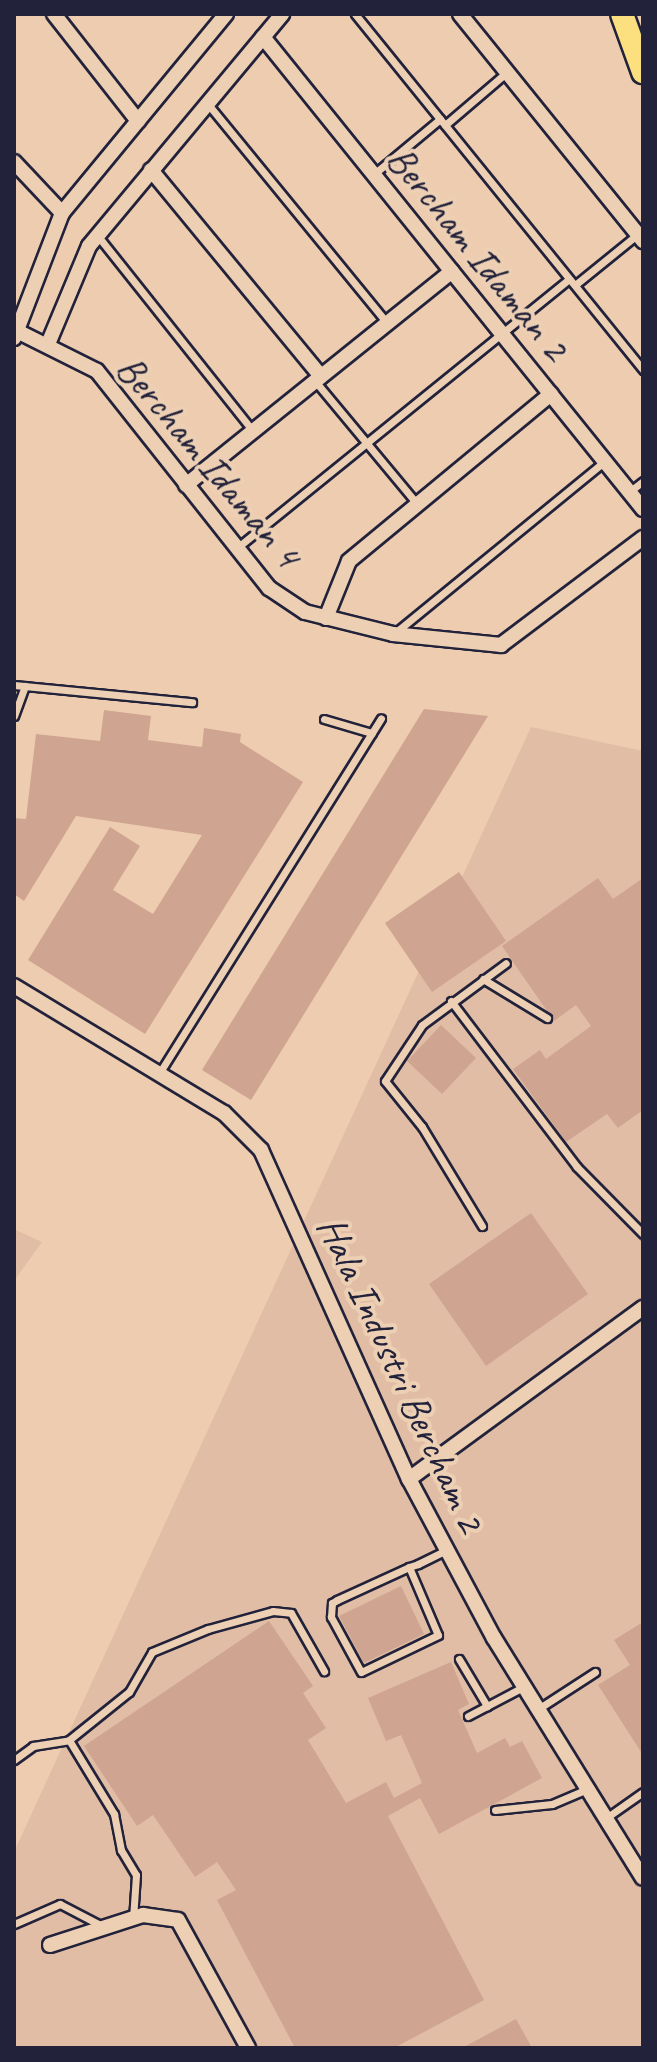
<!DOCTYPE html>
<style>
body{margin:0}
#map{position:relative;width:657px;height:2062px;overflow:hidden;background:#eeccb0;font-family:Caveat,sans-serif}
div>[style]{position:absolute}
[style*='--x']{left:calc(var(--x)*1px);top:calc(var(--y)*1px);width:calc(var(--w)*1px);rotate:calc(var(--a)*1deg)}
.built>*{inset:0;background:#e1bda5}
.building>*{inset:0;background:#cfa591}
.roads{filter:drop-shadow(2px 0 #22223b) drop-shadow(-2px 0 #22223b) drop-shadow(0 2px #22223b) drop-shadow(0 -2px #22223b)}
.service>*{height:7px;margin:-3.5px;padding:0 3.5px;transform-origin:3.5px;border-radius:3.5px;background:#edd0b4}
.minor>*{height:14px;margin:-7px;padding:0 7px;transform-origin:7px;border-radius:7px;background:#edd0b4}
.primary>*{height:22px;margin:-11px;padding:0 11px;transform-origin:11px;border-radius:11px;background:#fce080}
span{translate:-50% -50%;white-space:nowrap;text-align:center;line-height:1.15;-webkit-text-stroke:8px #edd0b4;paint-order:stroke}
.street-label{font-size:40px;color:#22223b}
.frame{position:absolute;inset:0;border:16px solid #22223b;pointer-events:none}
</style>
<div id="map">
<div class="built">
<div style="clip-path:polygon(531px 727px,643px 751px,643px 2048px,14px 2048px,14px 1852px)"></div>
<div style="clip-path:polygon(14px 1229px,42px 1242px,14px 1281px)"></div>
</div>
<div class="building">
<div style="clip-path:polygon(424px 709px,488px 716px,251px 1100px,202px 1070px)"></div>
<div style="clip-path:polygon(104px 710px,151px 716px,148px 740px,202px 747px,204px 728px,241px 734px,240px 742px,303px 782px,145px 1034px,28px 960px,110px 827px,140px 846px,113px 890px,153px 914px,202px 835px,76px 816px,24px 901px,14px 894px,14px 818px,26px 819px,36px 734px,100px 741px)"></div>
<div style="clip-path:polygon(459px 872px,506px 941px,432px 992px,385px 923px)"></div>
<div style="clip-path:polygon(598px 878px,613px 899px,643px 878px,643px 1110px,618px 1128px,607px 1114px,566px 1142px,513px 1069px,540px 1050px,546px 1059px,591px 1026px,576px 1005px,554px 1021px,502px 946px)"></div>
<div style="clip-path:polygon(441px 1025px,476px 1058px,442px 1094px,407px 1061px)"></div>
<div style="clip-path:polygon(531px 1213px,588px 1294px,486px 1366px,429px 1284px)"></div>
<div style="clip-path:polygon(401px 1586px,424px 1634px,364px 1663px,339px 1616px)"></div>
<div style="clip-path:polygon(269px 1621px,313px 1686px,303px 1693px,326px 1728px,308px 1740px,346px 1803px,386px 1782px,394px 1798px,422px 1783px,401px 1735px,386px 1741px,368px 1698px,451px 1662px,469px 1704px,458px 1710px,477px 1753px,505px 1738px,510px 1747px,522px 1741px,542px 1778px,439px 1834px,420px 1798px,388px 1816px,484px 2000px,394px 2048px,295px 2048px,217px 1900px,236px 1890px,217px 1862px,195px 1877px,153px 1815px,137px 1826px,84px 1746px)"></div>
<div style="clip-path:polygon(643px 1622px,643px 1755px,598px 1685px,630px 1665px,614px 1640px)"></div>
<div style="clip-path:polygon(516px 2019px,532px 2048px,462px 2048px)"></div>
</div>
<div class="roads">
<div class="service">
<div style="--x:355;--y:14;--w:458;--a:51"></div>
<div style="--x:207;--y:103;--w:284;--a:50.7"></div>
<div style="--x:445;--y:125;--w:82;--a:-40.5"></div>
<div style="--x:374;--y:174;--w:86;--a:-39.8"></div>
<div style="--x:97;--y:235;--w:251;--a:51.5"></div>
<div style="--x:575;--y:285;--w:81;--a:-39"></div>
<div style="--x:315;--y:381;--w:160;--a:50.3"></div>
<div style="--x:629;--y:492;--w:18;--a:-38"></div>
<div style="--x:238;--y:547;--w:426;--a:-39"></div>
<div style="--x:396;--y:632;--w:270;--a:-39.3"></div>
<div style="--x:14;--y:685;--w:179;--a:5.5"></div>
<div style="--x:14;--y:716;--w:32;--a:-70"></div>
<div style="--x:324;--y:719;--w:50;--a:16.3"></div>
<div style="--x:483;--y:979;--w:75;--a:31.4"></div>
<div style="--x:451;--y:1001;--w:208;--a:52.8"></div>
<div style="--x:577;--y:1167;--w:94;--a:45.4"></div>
<div style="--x:160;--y:1072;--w:417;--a:-58"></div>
<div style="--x:482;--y:1226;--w:116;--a:-121.2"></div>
<div style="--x:422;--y:1127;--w:59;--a:-128.8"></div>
<div style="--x:385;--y:1081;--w:67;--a:-56.5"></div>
<div style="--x:422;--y:1025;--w:104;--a:-36.4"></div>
<div style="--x:409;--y:1567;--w:74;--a:66.9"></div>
<div style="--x:438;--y:1635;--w:85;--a:154.3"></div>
<div style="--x:361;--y:1672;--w:63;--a:-118.6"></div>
<div style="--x:331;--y:1617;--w:14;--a:-86"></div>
<div style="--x:332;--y:1603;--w:6;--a:-31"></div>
<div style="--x:337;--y:1600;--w:79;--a:-24.6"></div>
<div style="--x:409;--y:1567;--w:9;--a:-18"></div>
<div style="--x:418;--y:1564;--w:32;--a:-26"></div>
<div style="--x:459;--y:1659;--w:55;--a:59.2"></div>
<div style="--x:538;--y:1709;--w:68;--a:-33"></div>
<div style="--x:468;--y:1716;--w:62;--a:-27.8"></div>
<div style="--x:69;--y:1740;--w:87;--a:58.7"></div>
<div style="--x:114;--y:1814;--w:37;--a:79"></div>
<div style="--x:121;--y:1850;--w:29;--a:59"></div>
<div style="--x:136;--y:1875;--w:44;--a:93.9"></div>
<div style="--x:14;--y:1760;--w:24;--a:-36"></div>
<div style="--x:33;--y:1746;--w:36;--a:-9"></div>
<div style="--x:69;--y:1740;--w:77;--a:-38.7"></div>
<div style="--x:129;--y:1692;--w:46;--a:-60.1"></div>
<div style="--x:152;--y:1652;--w:61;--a:-22.3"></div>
<div style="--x:208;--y:1629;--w:67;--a:-15.5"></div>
<div style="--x:273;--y:1611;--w:18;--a:6"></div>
<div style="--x:291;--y:1613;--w:67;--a:60.4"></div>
<div style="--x:495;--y:1810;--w:57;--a:-6"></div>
<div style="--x:552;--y:1804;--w:39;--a:-23"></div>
<div style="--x:606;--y:1818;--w:45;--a:-35.1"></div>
<div style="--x:14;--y:1924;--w:50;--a:-23.5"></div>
<div style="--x:60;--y:1904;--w:50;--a:27.6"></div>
</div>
<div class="minor">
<div style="--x:54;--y:14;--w:136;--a:51.9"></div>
<div style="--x:460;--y:14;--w:292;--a:51.1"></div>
<div style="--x:263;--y:37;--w:606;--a:51.16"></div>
<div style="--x:14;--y:162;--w:70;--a:46.7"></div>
<div style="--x:151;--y:170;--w:267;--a:50.5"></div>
<div style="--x:17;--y:331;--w:89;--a:26.6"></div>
<div style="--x:97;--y:371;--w:277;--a:51.6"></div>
<div style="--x:269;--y:588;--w:43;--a:33.7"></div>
<div style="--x:305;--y:612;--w:91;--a:14"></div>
<div style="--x:393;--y:634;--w:109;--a:5.8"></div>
<div style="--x:501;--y:645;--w:178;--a:-37"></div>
<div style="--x:14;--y:338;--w:134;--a:-69"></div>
<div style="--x:62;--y:213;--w:258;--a:-50.5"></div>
<div style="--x:48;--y:344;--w:106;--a:-67.3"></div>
<div style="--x:89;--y:246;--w:302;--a:-50.2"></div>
<div style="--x:186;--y:485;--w:341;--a:-38.8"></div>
<div style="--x:326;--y:618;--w:61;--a:-68"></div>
<div style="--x:349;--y:561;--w:262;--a:-39.6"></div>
<div style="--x:14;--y:986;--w:245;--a:31.2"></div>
<div style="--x:224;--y:1113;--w:52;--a:45"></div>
<div style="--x:261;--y:1150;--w:361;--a:65.8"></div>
<div style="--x:409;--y:1479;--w:180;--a:61.9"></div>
<div style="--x:494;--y:1638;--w:282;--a:58.2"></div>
<div style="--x:409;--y:1479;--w:290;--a:-36.2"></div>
<div style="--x:50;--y:1945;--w:98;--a:-17.9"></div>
<div style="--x:143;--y:1915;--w:35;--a:8"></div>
<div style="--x:178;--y:1920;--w:146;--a:61.3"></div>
</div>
<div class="primary">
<div style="--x:622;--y:14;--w:62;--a:70.1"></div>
</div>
</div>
<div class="street-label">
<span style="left:478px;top:253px;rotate:51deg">Bercham Idaman 2</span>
<span style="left:209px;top:461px;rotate:50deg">Bercham Idaman 4</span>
<span style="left:401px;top:1374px;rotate:65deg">Hala Industri Bercham 2</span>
</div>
<div class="frame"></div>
</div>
